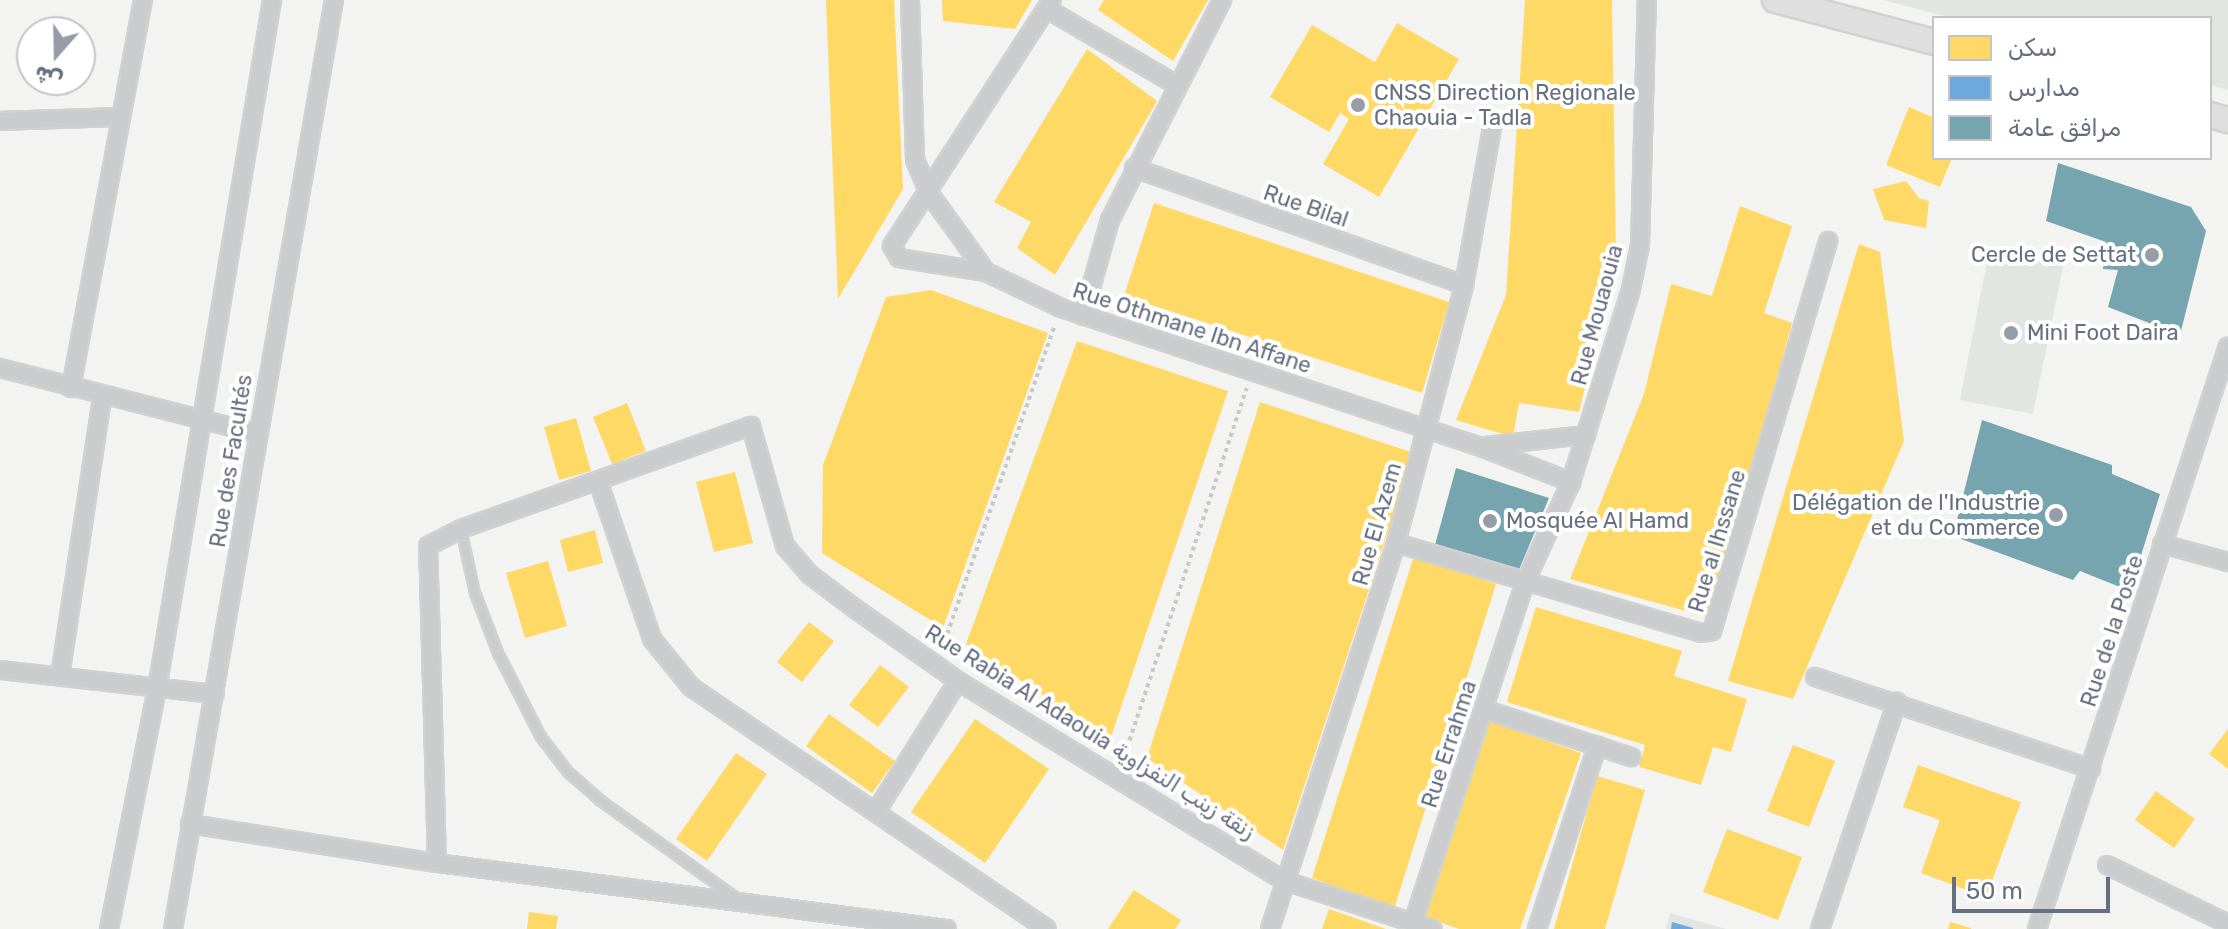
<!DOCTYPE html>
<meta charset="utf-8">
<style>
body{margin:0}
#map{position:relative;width:2228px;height:929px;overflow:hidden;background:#f3f3f2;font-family:Rubik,"Noto Naskh Arabic",sans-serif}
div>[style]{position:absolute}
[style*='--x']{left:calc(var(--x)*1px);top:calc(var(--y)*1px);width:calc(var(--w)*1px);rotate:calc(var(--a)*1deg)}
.built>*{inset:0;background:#e3e4e4}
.green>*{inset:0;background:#e2e6e0}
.homes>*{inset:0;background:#ffd966}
.schools>*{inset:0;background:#6fa8dc}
.public>*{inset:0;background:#76a5af}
.path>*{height:4px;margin-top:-2px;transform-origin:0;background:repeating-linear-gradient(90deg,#c8c8c9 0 4px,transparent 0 8px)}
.roads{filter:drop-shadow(2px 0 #d0d1d1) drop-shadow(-2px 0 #d0d1d1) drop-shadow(0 2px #d0d1d1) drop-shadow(0 -2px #d0d1d1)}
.lane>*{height:8px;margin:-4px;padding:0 4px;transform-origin:4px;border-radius:4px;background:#cbcccd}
.street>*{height:16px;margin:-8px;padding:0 8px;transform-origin:8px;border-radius:8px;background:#cbcccd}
.secondary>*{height:24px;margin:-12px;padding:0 12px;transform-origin:12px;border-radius:12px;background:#dfdfe0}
.dots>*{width:22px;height:22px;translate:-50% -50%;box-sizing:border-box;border:4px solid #fff;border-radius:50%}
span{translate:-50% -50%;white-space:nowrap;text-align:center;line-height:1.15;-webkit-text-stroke:8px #fff;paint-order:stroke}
.poi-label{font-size:22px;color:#666f7f}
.left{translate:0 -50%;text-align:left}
.right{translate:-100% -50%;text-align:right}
.street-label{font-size:22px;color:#666f7f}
.legend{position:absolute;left:1932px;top:16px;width:280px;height:144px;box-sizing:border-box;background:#fff;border:2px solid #c2c5cc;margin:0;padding:10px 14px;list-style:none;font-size:24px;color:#666f7f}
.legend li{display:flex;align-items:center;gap:16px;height:40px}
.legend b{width:40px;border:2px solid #c2c5cc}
.north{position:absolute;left:16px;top:16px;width:80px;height:80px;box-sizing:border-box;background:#fff;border:2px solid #c2c5cc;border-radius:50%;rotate:200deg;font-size:22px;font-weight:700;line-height:32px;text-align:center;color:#666f7f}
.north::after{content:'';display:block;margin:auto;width:28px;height:36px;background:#979da7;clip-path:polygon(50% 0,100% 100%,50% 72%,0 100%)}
.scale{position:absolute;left:1952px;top:877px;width:158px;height:36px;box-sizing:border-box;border:4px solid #666f7f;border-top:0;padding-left:10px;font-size:24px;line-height:28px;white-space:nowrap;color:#666f7f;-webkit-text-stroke:6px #fff;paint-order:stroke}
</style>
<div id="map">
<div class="built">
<div style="clip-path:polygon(1670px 913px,1726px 929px,1666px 929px)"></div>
</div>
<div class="green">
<div style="clip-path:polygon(1883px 0,2228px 0,2228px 90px,2210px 85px,2210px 18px,1952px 18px)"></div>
<div style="clip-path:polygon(1989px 251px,2063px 266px,2033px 414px,1960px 400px)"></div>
</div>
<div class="homes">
<div style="clip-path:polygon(826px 0,894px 0,903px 189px,838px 299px)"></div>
<div style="clip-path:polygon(942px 0,1032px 0,1015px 29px,943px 21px)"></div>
<div style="clip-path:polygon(1104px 0,1208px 0,1173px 61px,1098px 10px)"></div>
<div style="clip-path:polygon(1525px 0,1612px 0,1616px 256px,1579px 412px,1519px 403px,1513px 437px,1456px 420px,1506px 295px)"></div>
<div style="clip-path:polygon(1397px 23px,1459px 59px,1379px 197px,1323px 164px,1349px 119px,1340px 113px,1329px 132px,1270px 97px,1312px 25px,1375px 62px)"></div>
<div style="clip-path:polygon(1087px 49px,1157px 101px,1055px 275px,1017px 248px,1031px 222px,994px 202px)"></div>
<div style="clip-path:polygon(1909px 107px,1934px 118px,1934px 158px,1952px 158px,1940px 187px,1886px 165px)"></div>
<div style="clip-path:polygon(1906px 181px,1919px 198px,1929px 201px,1926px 228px,1884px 220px,1873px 189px)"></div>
<div style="clip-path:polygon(1154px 203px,1449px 302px,1422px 393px,1124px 296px)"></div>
<div style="clip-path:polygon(1740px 206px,1792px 226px,1764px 313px,1792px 323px,1711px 618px,1570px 579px,1644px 394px,1671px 284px,1712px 296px)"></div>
<div style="clip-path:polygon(1859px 244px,1880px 252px,1904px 441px,1793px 699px,1728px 681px)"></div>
<div style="clip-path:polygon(931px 290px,1048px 333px,943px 628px,822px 553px,823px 465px,886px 297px)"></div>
<div style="clip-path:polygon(1077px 341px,1228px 391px,1110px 740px,966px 644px)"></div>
<div style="clip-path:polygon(1260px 402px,1414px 453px,1283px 850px,1147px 758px)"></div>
<div style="clip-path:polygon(627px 403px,646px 451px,612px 464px,593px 417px)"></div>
<div style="clip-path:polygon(576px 418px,591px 471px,559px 480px,544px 427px)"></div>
<div style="clip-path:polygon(735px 472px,753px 543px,714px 552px,696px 482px)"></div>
<div style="clip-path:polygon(595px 530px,603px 563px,568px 572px,560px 540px)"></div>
<div style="clip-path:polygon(1414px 556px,1496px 584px,1394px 909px,1312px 878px)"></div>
<div style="clip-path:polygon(548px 561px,567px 626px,525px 638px,506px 573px)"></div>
<div style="clip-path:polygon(1536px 607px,1682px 651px,1674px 676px,1747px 699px,1731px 752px,1713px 747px,1701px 785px,1639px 767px,1645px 745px,1507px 702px)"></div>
<div style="clip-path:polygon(809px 622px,834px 641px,802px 682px,777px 662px)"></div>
<div style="clip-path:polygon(880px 665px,909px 687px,878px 727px,849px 705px)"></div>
<div style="clip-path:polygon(829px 714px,895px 761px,872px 793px,806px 746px)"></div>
<div style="clip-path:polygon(975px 719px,1049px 769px,985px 863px,911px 812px)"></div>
<div style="clip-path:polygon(1487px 720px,1581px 753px,1520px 929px,1459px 929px,1420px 915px)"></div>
<div style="clip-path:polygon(2228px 729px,2228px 769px,2209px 754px)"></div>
<div style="clip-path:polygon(1793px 745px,1835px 761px,1809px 827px,1767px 811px)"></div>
<div style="clip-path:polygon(736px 753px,767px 774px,707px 861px,676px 839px)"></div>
<div style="clip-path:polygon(1918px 765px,2021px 802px,1986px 897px,1921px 873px,1940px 820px,1903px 807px)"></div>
<div style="clip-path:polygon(1597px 776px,1645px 790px,1605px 929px,1554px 929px)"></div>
<div style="clip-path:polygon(2156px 791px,2195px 819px,2174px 848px,2135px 820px)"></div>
<div style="clip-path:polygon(1727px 829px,1802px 857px,1778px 920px,1703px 892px)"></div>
<div style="clip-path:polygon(1134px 890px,1181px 920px,1175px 929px,1108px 929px)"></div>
<div style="clip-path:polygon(1329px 909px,1386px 929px,1322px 929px)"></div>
<div style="clip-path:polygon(529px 912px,558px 916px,556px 929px,527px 929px)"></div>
<div style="clip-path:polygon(1950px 922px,1971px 928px,1971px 929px,1948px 929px)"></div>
</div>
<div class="schools">
<div style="clip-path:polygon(1672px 922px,1693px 928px,1693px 929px,1671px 929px)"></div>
</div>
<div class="public">
<div style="clip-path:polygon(2058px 163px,2191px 207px,2206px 231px,2180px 335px,2108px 307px,2118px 270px,2103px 269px,2106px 242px,2046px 221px)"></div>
<div style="clip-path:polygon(1982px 420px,2112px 465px,2112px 474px,2160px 494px,2130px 591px,2080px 571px,2073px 580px,1953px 536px)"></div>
<div style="clip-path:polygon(1456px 468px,1549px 498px,1518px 572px,1435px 545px)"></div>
</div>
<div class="path">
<div style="--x:942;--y:649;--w:343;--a:-70.8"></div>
<div style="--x:1122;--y:763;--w:395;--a:-71.6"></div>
</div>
<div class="roads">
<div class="lane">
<div style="--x:461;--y:529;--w:66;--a:77.7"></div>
<div style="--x:475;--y:593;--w:64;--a:69"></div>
<div style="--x:498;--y:653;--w:94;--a:62.9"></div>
<div style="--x:541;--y:737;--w:44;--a:52.4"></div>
<div style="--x:568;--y:772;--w:44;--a:41.3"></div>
<div style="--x:601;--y:801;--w:166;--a:35.7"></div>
</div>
<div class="street">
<div style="--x:910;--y:0;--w:160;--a:88.2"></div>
<div style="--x:915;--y:160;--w:36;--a:67"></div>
<div style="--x:929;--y:193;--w:97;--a:54.2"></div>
<div style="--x:986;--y:272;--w:83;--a:25.6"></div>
<div style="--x:1061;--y:308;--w:442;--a:18.3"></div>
<div style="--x:1481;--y:447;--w:97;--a:21.3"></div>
<div style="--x:1047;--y:9;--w:148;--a:30.4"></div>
<div style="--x:0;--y:121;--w:120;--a:-1.9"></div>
<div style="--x:1134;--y:168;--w:350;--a:19.5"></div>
<div style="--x:986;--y:272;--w:88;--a:-170.9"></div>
<div style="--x:899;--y:258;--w:14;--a:-120"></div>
<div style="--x:892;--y:246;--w:293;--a:-57"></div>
<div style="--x:1083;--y:316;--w:100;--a:-74.3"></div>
<div style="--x:1110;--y:220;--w:247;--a:-63"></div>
<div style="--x:0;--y:368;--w:266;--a:14.3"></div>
<div style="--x:71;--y:388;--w:395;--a:-79.5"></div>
<div style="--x:1486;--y:446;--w:101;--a:-6.3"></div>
<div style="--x:598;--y:481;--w:167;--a:71.1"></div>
<div style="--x:652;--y:639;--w:62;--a:50.9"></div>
<div style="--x:691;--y:687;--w:430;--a:34.2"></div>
<div style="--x:1396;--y:543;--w:319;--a:16.4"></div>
<div style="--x:1702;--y:633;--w:10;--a:-11"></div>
<div style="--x:1712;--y:631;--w:407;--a:-73.4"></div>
<div style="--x:2162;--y:544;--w:68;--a:15.3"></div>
<div style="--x:0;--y:670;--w:216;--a:6.4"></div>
<div style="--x:60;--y:676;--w:282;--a:-81.4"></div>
<div style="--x:1815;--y:677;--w:291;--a:18.4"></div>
<div style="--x:1483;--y:709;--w:156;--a:18"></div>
<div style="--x:877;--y:810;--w:152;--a:-57.9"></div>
<div style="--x:190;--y:824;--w:250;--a:9"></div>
<div style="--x:437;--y:863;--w:514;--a:7.37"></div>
<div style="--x:437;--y:863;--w:317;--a:-91.6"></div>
<div style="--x:428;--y:546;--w:37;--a:-27"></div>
<div style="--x:461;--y:529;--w:308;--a:-19.6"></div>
<div style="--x:751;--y:426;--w:125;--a:74.2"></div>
<div style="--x:785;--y:546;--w:37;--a:49"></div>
<div style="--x:809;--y:574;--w:60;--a:36.9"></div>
<div style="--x:857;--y:610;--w:123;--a:35.1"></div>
<div style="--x:958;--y:681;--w:383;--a:31.5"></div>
<div style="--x:1285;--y:881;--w:155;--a:18.1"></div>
<div style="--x:2107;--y:865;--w:135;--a:26"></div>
<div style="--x:1413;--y:923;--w:361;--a:-71.8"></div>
<div style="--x:1526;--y:580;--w:108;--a:-65.3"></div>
<div style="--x:1571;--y:482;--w:202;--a:-72.7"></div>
<div style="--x:1631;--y:289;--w:45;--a:-78.4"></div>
<div style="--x:1640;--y:245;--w:245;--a:-88.4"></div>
<div style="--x:109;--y:929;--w:245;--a:-78.7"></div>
<div style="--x:157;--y:689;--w:699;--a:-80.52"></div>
<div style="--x:173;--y:929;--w:943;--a:-80.17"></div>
<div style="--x:1270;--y:929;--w:406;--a:-71.9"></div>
<div style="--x:1396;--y:543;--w:267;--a:-75.2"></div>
<div style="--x:1464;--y:285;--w:166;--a:-79.9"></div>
<div style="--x:1537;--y:929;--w:193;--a:-71.8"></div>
<div style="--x:1820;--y:929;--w:240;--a:-71.3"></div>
<div style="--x:2037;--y:929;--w:613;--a:-71.86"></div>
</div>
<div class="secondary">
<div style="--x:1775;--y:0;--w:164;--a:14.8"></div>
<div style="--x:2210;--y:115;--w:19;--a:16"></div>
</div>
</div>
<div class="dots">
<div style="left:1358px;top:105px;background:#979da7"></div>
<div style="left:2152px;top:255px;background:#979da7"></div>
<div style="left:2011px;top:333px;background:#979da7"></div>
<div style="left:2056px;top:515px;background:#979da7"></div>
<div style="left:1490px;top:521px;background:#979da7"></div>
</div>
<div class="poi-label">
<span class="left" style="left:1374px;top:105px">CNSS Direction Regionale<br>Chaouia - Tadla</span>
<span class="right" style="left:2136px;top:255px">Cercle de Settat</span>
<span class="left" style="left:2027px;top:333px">Mini Foot Daira</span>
<span class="right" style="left:2040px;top:515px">Délégation de l'Industrie<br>et du Commerce</span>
<span class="left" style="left:1506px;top:521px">Mosquée Al Hamd</span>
</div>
<div class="street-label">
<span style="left:1306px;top:206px;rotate:19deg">Rue Bilal</span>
<span style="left:1597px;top:315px;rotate:-75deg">Rue Mouaouia</span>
<span style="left:1192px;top:328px;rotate:18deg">Rue Othmane Ibn Affane</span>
<span style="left:231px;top:461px;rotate:-81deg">Rue des Facultés</span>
<span style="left:1377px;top:524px;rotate:-74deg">Rue El Azem</span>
<span style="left:1717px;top:541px;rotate:-73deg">Rue al Ihssane</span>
<span style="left:2112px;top:631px;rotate:-72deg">Rue de la Poste</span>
<span style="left:1090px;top:732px;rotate:32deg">Rue Rabia Al Adaouia زنقة زينب النفزاوية</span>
<span style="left:1449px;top:744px;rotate:-72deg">Rue Errahma</span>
</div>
<ul class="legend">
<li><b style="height:22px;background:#ffd966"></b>سكن</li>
<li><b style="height:22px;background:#6fa8dc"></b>مدارس</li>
<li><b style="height:22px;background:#76a5af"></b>مرافق عامة</li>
</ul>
<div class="north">ش</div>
<div class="scale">50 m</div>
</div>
